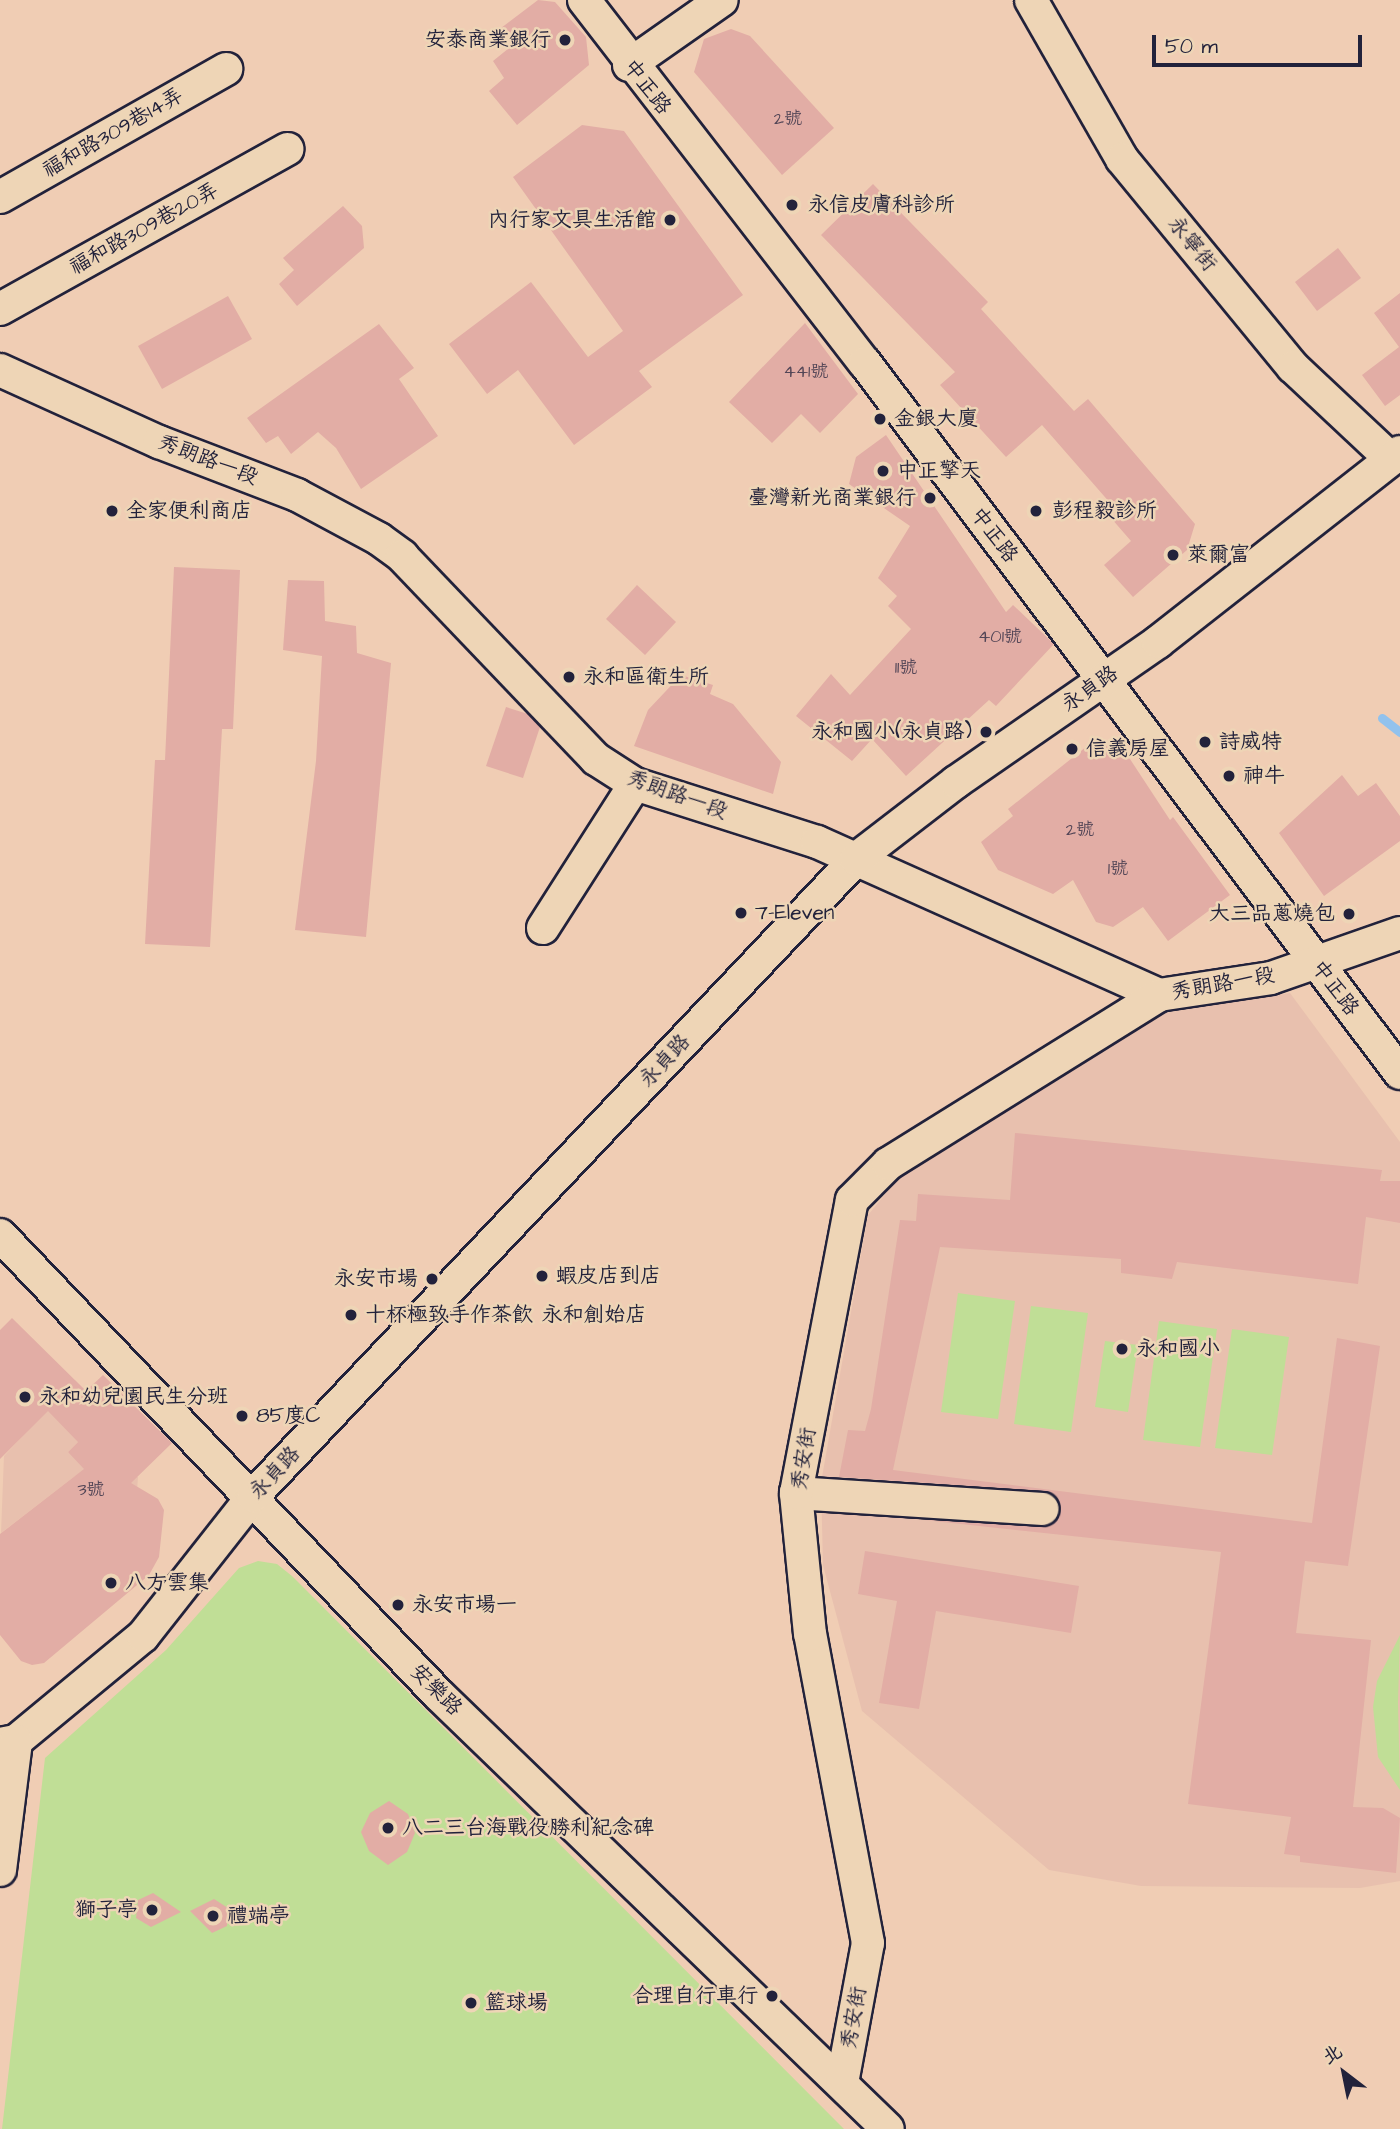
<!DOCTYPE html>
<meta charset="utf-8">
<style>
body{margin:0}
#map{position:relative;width:1400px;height:2129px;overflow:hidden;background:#f0cdb4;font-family:"Architects Daughter","LXGW WenKai TC",sans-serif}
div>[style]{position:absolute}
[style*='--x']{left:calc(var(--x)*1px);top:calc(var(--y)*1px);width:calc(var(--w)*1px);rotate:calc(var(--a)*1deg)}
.built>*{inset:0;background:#e8c0ae}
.green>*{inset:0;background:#c0de96}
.stream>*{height:9px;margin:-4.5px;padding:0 4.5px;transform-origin:4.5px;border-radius:4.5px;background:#92c2ed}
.building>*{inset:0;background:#e2ada5}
.roads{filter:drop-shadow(2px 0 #22223b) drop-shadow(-2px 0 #22223b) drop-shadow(0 2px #22223b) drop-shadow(0 -2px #22223b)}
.minor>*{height:32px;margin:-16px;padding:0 16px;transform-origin:16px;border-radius:16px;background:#eed5b6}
.dots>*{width:19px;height:19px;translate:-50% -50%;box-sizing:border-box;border:4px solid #eed5b6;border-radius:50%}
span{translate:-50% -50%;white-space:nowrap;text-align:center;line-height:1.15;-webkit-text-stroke:5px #eed5b6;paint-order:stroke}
.number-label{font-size:18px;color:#524556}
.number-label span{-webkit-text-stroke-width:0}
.poi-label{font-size:21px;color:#22223b}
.right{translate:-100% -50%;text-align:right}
.left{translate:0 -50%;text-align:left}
.street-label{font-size:21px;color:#22223b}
.north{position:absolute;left:1309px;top:2038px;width:70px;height:70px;-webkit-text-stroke:5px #eed5b6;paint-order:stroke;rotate:328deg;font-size:19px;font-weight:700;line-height:28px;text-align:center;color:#22223b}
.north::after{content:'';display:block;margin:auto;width:24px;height:32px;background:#22223b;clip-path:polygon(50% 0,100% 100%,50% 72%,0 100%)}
.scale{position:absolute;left:1152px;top:35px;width:210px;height:32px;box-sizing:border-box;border:4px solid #22223b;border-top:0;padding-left:9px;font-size:21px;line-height:24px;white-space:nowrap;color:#22223b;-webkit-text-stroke:5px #eed5b6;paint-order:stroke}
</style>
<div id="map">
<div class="built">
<div style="clip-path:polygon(1290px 993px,1400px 1142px,1400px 1881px,1360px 1888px,1141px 1886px,1049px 1870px,862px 1711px,823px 1565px,821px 1483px,868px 1215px,901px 1175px,1152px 1015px)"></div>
<div style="clip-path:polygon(75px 1380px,86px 1391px,78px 1442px,68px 1452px,108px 1473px,138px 1477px,137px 1491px,75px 1476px,1px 1533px,4px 1456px)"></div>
</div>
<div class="green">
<div style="clip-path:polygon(958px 1293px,1015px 1301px,998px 1419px,941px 1412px)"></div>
<div style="clip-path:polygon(1031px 1306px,1088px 1313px,1071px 1432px,1014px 1424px)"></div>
<div style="clip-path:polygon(1159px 1321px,1217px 1329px,1200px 1447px,1143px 1440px)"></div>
<div style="clip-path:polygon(1232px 1329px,1289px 1337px,1272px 1455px,1215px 1448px)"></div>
<div style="clip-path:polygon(1105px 1341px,1138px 1345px,1128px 1412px,1095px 1407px)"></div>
<div style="clip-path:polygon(258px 1561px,277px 1564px,292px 1576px,844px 2129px,2px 2129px,45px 1758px,166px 1650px,239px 1568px)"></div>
<div style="clip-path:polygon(1400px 1635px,1398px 1702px,1400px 1790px,1378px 1757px,1373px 1707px,1377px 1681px)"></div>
</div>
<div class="stream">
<div style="--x:1382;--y:718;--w:23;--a:38"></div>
</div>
<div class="building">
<div style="clip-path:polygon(538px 0,555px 2px,586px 37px,589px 65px,517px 125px,489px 91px,504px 78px,493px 61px,514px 44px,501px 28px)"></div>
<div style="clip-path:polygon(731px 29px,750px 36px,834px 128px,782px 175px,694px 72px,704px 39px)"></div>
<div style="clip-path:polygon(582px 125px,624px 131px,743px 295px,639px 371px,652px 387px,574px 445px,518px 370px,487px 394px,449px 344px,531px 282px,588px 357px,623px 331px,513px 177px)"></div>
<div style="clip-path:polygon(873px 184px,988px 302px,981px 309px,1074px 411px,1088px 399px,1195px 524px,1187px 550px,1133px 597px,1104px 565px,1131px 541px,1111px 518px,1118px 512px,1042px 425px,1006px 457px,940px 385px,955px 372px,821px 235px)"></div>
<div style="clip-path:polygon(343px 206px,362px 226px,364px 248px,297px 306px,279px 284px,294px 270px,283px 258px)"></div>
<div style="clip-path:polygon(1338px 248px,1361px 278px,1317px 311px,1295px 282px)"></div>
<div style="clip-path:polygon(1400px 293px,1400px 395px,1385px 406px,1362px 375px,1399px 347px,1374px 313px)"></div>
<div style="clip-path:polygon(228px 296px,252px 339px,162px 389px,138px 346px)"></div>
<div style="clip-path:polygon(805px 323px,858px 394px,820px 433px,801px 414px,772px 443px,729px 402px)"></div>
<div style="clip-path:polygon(379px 324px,414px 368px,399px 379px,438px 436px,361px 489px,336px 448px,318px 432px,291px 454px,278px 436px,266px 443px,247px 418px)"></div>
<div style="clip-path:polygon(886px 435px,1006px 612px,1013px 605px,1054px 644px,996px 706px,989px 700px,906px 776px,872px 739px,852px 761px,796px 716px,831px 674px,850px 695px,911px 629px,888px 606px,897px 596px,878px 578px,910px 526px,849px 484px,856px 457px)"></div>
<div style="clip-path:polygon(174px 567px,240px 570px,233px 729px,222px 729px,210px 947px,145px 944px,155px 760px,165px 760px)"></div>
<div style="clip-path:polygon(288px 580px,324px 581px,325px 621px,356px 626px,357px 653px,391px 663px,366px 937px,295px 930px,316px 761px,322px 656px,283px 650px)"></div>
<div style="clip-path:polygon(637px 585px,676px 622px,645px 655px,606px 619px)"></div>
<div style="clip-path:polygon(681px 675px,713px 685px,710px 694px,733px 704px,781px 762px,773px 794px,634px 746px,648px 710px)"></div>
<div style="clip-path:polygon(506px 707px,528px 714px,540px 727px,523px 778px,486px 766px)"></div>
<div style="clip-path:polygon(1091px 743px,1120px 749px,1128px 756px,1170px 820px,1173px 817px,1230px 895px,1168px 941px,1143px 907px,1113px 927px,1096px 922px,1073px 880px,1053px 894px,998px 870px,981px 842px,1013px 816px,1008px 809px)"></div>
<div style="clip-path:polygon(1342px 775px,1358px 796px,1376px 783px,1400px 816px,1400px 841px,1324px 896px,1279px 833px)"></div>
<div style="clip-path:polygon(1015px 1133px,1382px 1170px,1380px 1181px,1400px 1181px,1400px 1223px,1366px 1217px,1358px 1284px,1177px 1262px,1172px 1279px,1121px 1273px,1121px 1259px,940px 1247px,893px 1470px,1312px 1523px,1337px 1338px,1380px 1346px,1348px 1566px,1305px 1561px,1296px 1633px,1371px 1640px,1353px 1807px,1383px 1808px,1400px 1818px,1396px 1873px,1300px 1862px,1300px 1856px,1284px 1854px,1291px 1817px,1188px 1804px,1221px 1552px,924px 1520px,1049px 1526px,1060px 1510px,1058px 1500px,1044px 1491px,839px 1477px,848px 1430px,865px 1431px,871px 1409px,900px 1220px,916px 1221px,918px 1194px,1010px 1200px)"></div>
<div style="clip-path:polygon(12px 1318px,86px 1391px,103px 1375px,172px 1443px,131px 1483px,158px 1499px,164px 1510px,159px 1557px,149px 1575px,44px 1663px,32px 1665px,21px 1661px,0 1635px,0 1534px,84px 1469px,68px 1452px,78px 1442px,48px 1411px,0 1459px,0 1330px)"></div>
<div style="clip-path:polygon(865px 1551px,1079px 1586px,1071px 1633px,936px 1611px,919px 1709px,879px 1703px,897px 1601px,858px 1594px)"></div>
<div style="clip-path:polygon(389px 1801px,408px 1814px,415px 1833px,407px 1852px,388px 1865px,369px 1851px,361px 1832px,370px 1813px)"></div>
<div style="clip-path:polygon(153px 1893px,181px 1912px,151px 1927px,136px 1918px,138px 1900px)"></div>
<div style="clip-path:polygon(214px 1899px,228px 1908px,227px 1926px,212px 1933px,190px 1911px)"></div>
</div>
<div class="roads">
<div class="minor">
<div style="--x:584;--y:0;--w:459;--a:52.3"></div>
<div style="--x:865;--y:363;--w:889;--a:53"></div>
<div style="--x:1031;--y:0;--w:183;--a:60.2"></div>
<div style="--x:1122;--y:159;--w:269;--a:50.6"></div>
<div style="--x:1293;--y:367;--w:134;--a:43.2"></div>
<div style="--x:629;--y:65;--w:113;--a:-35"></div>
<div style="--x:0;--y:197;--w:260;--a:-29.5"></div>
<div style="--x:0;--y:309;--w:329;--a:-29.1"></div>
<div style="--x:0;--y:370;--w:175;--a:24.4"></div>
<div style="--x:159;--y:442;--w:148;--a:21"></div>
<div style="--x:297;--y:495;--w:93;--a:28.2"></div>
<div style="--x:379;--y:539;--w:29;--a:36"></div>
<div style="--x:402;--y:556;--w:281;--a:46.3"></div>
<div style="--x:596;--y:759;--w:46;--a:32.7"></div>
<div style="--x:635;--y:784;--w:191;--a:17.7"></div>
<div style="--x:817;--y:842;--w:375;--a:24.1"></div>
<div style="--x:1159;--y:995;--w:113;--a:-8.6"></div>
<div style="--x:1271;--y:978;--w:137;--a:-19.2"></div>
<div style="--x:543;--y:928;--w:171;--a:-57.4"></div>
<div style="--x:0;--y:1235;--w:636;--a:46.34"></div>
<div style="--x:439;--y:1695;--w:624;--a:44.03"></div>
<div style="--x:796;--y:1493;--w:247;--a:3.7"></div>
<div style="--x:0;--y:1744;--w:16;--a:-11"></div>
<div style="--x:16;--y:1741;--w:165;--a:-39.6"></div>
<div style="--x:143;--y:1636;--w:178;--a:-51.8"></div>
<div style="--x:253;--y:1496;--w:877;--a:-46.57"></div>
<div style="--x:856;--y:859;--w:126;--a:-37.6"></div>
<div style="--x:956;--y:782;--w:246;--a:-34.7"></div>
<div style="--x:1158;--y:642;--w:308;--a:-38.1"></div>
<div style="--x:0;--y:1870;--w:130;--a:-82.9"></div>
<div style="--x:842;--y:2083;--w:142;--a:-79.5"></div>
<div style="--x:868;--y:1943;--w:314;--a:-100.6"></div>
<div style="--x:810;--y:1634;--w:142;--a:-95.7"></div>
<div style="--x:796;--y:1493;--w:298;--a:-79.2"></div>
<div style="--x:852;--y:1200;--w:51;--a:-45"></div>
<div style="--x:888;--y:1164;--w:319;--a:-31.9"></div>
</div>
</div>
<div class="dots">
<div style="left:565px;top:40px;background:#22223b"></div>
<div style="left:792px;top:205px;background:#22223b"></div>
<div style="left:670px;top:220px;background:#22223b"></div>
<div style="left:880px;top:419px;background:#22223b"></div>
<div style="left:883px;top:471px;background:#22223b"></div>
<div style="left:930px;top:498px;background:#22223b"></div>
<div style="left:112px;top:511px;background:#22223b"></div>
<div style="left:1036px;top:511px;background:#22223b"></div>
<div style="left:1173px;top:555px;background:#22223b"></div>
<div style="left:569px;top:677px;background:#22223b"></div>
<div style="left:986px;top:732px;background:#22223b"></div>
<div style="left:1205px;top:742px;background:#22223b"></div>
<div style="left:1072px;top:749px;background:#22223b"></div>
<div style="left:1229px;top:776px;background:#22223b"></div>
<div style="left:741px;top:913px;background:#22223b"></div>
<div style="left:1349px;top:914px;background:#22223b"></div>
<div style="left:542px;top:1276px;background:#22223b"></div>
<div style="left:432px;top:1279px;background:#22223b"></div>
<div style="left:351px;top:1315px;background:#22223b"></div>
<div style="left:1122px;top:1349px;background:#22223b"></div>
<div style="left:25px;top:1397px;background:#22223b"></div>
<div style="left:242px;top:1416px;background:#22223b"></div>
<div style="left:111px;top:1583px;background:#22223b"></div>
<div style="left:398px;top:1605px;background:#22223b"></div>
<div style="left:388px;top:1828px;background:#22223b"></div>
<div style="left:152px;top:1910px;background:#22223b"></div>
<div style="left:213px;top:1916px;background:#22223b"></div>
<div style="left:772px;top:1996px;background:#22223b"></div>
<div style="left:471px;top:2003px;background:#22223b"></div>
</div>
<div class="number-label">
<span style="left:788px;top:119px">2號</span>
<span style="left:806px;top:372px">441號</span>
<span style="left:1000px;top:637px">401號</span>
<span style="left:906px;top:668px">11號</span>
<span style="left:1080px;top:830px">2號</span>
<span style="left:1118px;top:869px">1號</span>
<span style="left:91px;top:1490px">3號</span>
</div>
<div class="poi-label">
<span class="right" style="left:551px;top:40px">安泰商業銀行</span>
<span class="left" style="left:808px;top:205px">永信皮膚科診所</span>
<span class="right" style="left:656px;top:220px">內行家文具生活館</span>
<span class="left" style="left:894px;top:419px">金銀大廈</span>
<span class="left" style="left:897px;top:471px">中正擎天</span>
<span class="right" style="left:916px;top:498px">臺灣新光商業銀行</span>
<span class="left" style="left:126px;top:511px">全家便利商店</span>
<span class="left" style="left:1052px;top:511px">彭程毅診所</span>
<span class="left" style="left:1187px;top:555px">萊爾富</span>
<span class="left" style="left:583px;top:677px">永和區衛生所</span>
<span class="right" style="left:972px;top:732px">永和國小(永貞路)</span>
<span class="left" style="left:1219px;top:742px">詩威特</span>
<span class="left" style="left:1086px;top:749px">信義房屋</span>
<span class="left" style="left:1243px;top:776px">神牛</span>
<span class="left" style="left:755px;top:913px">7-Eleven</span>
<span class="right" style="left:1335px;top:914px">大三品蔥燒包</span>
<span class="left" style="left:556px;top:1276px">蝦皮店到店</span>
<span class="right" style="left:418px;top:1279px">永安市場</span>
<span class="left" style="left:365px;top:1315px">十杯極致手作茶飲 永和創始店</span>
<span class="left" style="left:1136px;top:1349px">永和國小</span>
<span class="left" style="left:39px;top:1397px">永和幼兒園民生分班</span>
<span class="left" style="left:256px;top:1416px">85度C</span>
<span class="left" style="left:125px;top:1583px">八方雲集</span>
<span class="left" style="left:412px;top:1605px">永安市場一</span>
<span class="left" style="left:402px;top:1828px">八二三台海戰役勝利紀念碑</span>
<span class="right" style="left:138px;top:1910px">獅子亭</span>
<span class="left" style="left:227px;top:1916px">禮端亭</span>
<span class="right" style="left:758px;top:1996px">合理自行車行</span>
<span class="left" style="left:485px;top:2003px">籃球場</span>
</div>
<div class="street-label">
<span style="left:647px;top:87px;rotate:52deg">中正路</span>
<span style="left:113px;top:133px;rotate:-30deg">福和路309巷14弄</span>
<span style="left:144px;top:229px;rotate:-29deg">福和路309巷20弄</span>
<span style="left:1192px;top:244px;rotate:51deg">永寧街</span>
<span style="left:208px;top:460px;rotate:21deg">秀朗路一段</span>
<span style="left:994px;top:535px;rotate:53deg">中正路</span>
<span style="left:1090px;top:689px;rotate:-35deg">永貞路</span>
<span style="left:677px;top:795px;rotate:20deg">秀朗路一段</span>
<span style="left:1223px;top:984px;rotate:-10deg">秀朗路一段</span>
<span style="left:1335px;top:988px;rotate:53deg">中正路</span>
<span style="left:665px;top:1061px;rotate:-47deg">永貞路</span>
<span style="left:804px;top:1459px;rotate:-81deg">秀安街</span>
<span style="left:275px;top:1473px;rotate:-47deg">永貞路</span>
<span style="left:436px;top:1690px;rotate:45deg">安樂路</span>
<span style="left:854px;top:2018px;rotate:-80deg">秀安街</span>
</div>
<div class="north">北</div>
<div class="scale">50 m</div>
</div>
